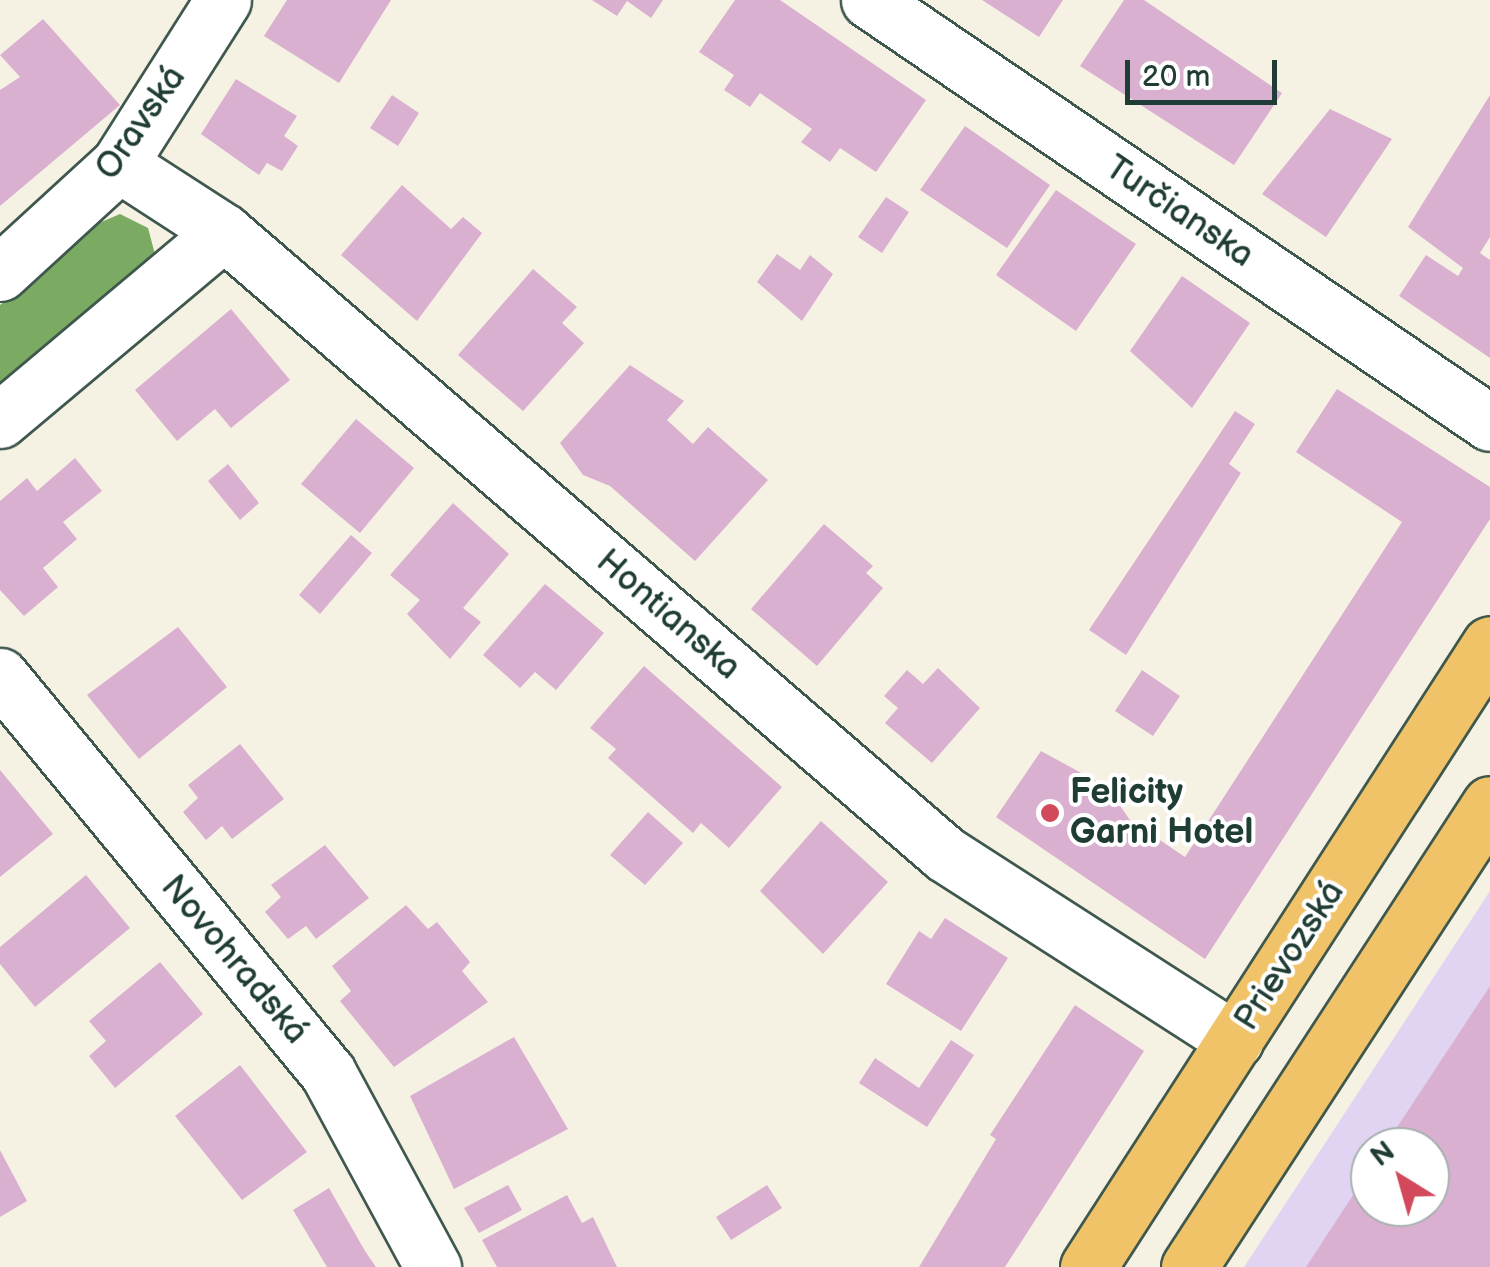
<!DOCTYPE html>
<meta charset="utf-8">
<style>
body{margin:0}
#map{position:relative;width:1490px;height:1267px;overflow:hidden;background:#f6f2e3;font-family:"Balsamiq Sans",sans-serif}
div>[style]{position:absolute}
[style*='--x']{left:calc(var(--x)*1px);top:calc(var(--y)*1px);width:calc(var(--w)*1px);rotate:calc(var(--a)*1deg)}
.built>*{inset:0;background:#e1d4f3}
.forest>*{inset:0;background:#7baa63}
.building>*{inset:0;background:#dab0d1}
.roads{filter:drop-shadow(2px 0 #3f584e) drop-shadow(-2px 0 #3f584e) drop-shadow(0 2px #3f584e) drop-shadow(0 -2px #3f584e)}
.minor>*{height:55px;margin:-27.5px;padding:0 27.5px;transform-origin:27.5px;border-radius:27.5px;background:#fff}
.major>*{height:55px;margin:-27.5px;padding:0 27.5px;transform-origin:27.5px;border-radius:27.5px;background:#f1c369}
.dots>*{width:28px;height:28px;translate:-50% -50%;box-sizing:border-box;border:5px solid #fff;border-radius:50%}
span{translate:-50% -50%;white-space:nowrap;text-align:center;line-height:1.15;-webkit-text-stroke:8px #fff;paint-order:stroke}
.street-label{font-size:35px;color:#1f3d34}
.poi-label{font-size:35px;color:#1f3d34;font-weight:700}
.left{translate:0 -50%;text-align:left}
.north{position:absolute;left:1350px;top:1127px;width:100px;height:100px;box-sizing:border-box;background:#fff;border:2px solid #a5b1ae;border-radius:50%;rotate:323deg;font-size:28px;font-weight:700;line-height:40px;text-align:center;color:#1f3d34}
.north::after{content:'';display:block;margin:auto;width:35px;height:45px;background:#d1495b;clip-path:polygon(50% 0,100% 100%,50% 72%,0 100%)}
.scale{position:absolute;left:1125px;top:60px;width:152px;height:45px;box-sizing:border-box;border:5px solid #1f3d34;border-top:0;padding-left:12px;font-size:30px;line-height:35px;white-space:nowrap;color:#1f3d34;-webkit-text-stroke:8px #fff;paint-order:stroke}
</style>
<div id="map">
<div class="built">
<div style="clip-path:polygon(evenodd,1490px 891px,1490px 1267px,1244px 1267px,1490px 891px,1370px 1147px,1430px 1147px,1430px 1207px,1370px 1207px,1370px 1147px)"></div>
</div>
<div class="forest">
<div style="clip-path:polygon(120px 214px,148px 228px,156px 258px,0 401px,0 305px,92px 226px)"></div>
</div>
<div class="building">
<div style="clip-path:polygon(287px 0,391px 0,339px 83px,264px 36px)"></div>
<div style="clip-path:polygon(592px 0,663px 0,651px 18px,627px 1px,617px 16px)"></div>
<div style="clip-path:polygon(735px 0,780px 0,926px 100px,876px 172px,840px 148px,830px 162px,801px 142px,812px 129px,760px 93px,750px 107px,724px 90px,734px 75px,699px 52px)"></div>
<div style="clip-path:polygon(982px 0,1063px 0,1039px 37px)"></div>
<div style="clip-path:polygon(1124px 0,1144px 0,1282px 93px,1234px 165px,1080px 66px)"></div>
<div style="clip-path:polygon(43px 19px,120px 105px,0 206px,0 90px,20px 77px,0 55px)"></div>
<div style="clip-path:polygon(236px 79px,297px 116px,284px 136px,298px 146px,282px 171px,267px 163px,259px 175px,201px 134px)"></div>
<div style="clip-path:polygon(392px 95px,419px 113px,398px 146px,370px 128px)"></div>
<div style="clip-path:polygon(1490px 95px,1490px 237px,1480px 253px,1490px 260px,1490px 358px,1399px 296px,1426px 255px,1458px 276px,1463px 268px,1408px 227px)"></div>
<div style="clip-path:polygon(1330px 109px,1392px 139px,1326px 237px,1262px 194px)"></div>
<div style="clip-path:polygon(965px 126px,1050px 185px,1007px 248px,920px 190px)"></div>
<div style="clip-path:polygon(402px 185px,451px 229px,463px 217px,482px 233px,417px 321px,341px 255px)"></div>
<div style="clip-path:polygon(1056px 190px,1136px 244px,1076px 331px,996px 275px)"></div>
<div style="clip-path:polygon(886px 197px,909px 212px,882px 253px,858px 237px)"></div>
<div style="clip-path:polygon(777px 254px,800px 270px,810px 255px,833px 274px,802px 321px,757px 282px)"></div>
<div style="clip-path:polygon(533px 269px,577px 307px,562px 323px,584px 343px,523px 411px,458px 355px)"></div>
<div style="clip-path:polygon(1182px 276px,1250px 323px,1192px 408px,1130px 351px)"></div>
<div style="clip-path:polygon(231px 309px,290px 380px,231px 428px,215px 409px,177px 441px,135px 390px)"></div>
<div style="clip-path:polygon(630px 365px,684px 401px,667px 420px,693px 444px,708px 427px,768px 480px,695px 561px,610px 486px,583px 475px,560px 443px)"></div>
<div style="clip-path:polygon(1337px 389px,1490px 487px,1490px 519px,1205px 959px,996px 817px,1041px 751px,1107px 787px,1130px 820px,1185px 857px,1402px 522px,1296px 452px)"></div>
<div style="clip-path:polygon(1235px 411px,1255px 424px,1229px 464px,1241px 473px,1126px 655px,1089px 630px)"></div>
<div style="clip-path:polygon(356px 419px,414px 468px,360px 533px,301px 484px)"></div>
<div style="clip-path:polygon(75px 458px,102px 491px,63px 522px,77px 539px,43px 568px,58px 587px,24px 616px,0 590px,0 501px,27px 478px,37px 491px)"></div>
<div style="clip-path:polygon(228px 464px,259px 503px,240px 520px,208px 481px)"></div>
<div style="clip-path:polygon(453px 503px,509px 554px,463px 608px,481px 622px,450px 659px,407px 614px,420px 600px,390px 575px)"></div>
<div style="clip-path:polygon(824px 524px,873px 566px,866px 573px,883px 588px,817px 666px,751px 609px)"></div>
<div style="clip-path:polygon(351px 535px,372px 553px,320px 614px,299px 595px)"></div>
<div style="clip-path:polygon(545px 584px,604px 633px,556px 690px,535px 672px,520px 688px,483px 655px)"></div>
<div style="clip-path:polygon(178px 627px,227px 687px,139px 759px,87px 695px)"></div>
<div style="clip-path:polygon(644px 666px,782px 787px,729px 848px,701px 823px,693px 833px,608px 758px,616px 749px,590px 728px)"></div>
<div style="clip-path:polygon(938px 668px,980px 708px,932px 763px,885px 723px,898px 708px,884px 696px,907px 670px,923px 684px)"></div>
<div style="clip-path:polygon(1142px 670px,1180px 696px,1153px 736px,1115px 711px)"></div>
<div style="clip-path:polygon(240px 744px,284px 799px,232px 839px,222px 826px,206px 840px,183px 812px,198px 798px,188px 785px)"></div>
<div style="clip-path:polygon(0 770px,53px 834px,0 877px)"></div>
<div style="clip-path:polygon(648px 812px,683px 843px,645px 885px,610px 855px)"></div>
<div style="clip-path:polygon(821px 821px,888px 882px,823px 954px,760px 891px)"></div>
<div style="clip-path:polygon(325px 845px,369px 898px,316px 939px,306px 926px,288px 939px,265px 912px,281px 897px,271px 885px)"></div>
<div style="clip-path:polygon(86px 875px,130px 928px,35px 1007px,0 964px,0 947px)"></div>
<div style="clip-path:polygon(406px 905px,428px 929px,437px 922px,470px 962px,462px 971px,488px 1002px,394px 1067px,340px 1001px,351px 991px,332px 966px)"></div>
<div style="clip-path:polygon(945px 918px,1008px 958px,961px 1031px,886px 984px,919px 931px,931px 939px)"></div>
<div style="clip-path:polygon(160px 962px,203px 1014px,115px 1088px,89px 1056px,106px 1041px,89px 1021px)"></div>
<div style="clip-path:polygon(1490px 986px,1490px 1267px,1306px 1267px,1370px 1169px,1370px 1207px,1430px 1207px,1430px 1147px,1384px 1147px)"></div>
<div style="clip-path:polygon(1075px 1005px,1144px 1051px,1005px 1267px,919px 1267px,996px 1139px,990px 1135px)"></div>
<div style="clip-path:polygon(514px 1037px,568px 1129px,454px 1189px,410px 1096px)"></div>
<div style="clip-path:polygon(951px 1040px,974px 1055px,927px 1127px,859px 1083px,875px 1058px,919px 1088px)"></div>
<div style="clip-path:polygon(240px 1065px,307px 1152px,242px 1200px,175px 1116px)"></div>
<div style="clip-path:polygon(0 1150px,27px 1201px,0 1217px)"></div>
<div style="clip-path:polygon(508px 1185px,522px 1210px,479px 1233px,464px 1208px)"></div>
<div style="clip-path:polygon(767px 1185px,782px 1208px,731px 1240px,716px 1217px)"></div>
<div style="clip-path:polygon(329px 1188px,365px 1251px,376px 1267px,327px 1267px,305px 1230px,293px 1210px)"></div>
<div style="clip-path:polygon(567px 1195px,582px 1223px,593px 1217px,617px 1267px,497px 1267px,482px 1240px)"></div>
</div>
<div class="roads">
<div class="minor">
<div style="--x:869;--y:0;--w:751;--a:34.26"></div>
<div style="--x:119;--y:164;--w:125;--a:32.9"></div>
<div style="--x:224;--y:232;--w:952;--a:40.78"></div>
<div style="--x:945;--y:854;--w:345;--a:32.7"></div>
<div style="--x:0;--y:273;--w:161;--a:-42.5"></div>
<div style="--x:119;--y:164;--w:194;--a:-57.6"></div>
<div style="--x:0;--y:420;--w:292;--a:-40"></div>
<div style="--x:0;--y:676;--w:515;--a:50.44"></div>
<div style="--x:328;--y:1073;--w:221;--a:61.6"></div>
</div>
<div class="major">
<div style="--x:1088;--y:1267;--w:741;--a:-57.17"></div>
<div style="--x:1189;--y:1267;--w:552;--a:-56.97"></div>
</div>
</div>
<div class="dots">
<div style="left:1050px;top:813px;background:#d1495b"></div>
</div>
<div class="street-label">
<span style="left:141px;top:123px;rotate:-55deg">Oravská</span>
<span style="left:1179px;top:212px;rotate:34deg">Turčianska</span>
<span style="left:668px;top:615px;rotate:41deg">Hontianska</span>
<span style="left:1290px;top:956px;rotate:-57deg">Prievozská</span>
<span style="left:234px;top:960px;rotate:50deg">Novohradská</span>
</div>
<div class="poi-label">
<span class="left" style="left:1070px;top:813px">Felicity<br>Garni Hotel</span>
</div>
<div class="north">N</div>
<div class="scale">20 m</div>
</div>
